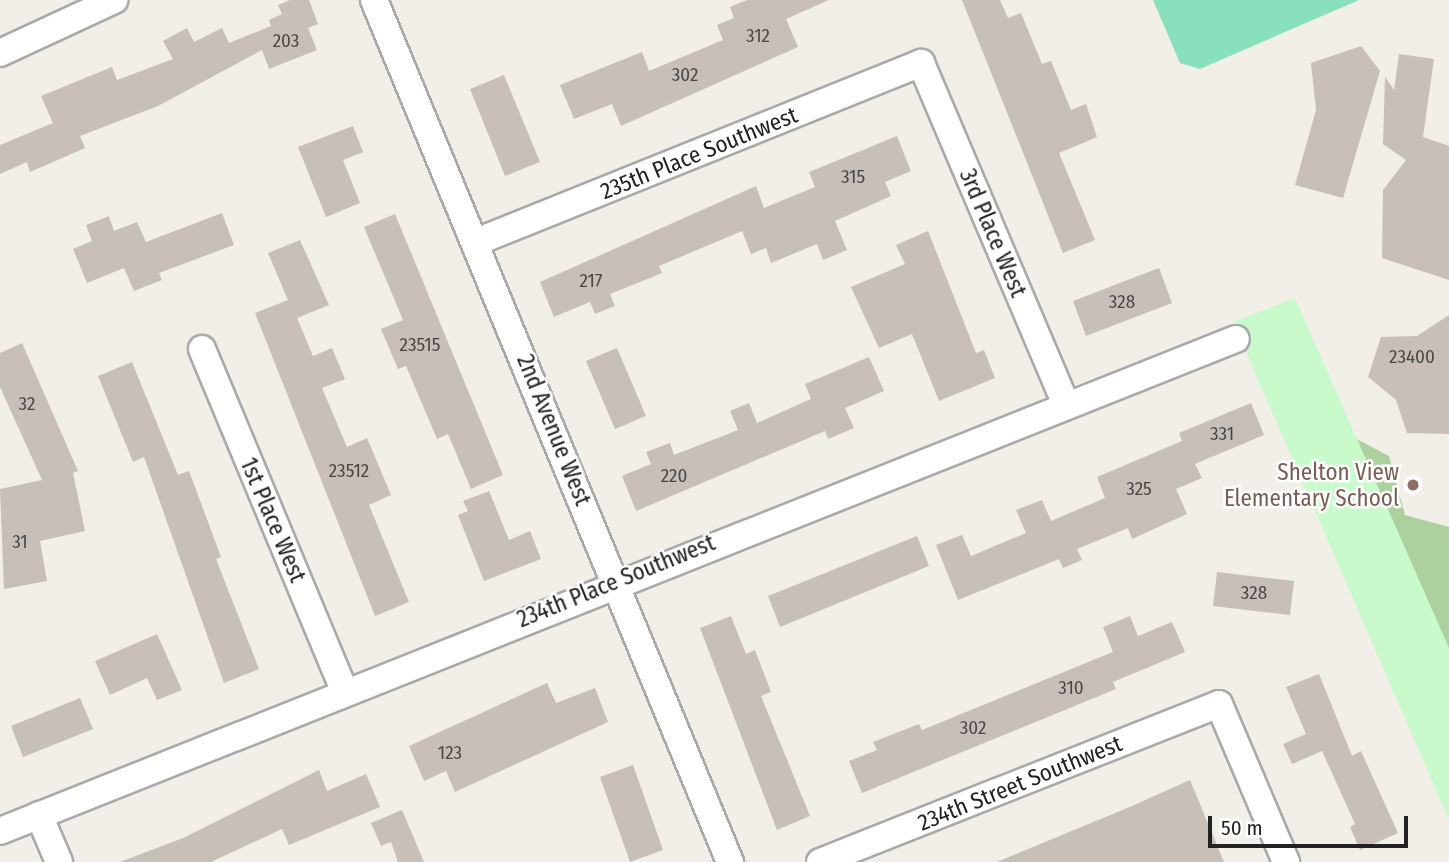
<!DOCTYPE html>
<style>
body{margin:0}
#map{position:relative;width:1449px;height:862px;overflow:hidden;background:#f2efe9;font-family:"Fira Sans Condensed",sans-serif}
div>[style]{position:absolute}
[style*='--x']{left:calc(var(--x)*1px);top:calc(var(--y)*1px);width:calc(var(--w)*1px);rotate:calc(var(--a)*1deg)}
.forest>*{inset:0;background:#add19e}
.park>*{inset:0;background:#c8facc}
.pitch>*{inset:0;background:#88e0be}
.building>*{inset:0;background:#c7bfb8}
.roads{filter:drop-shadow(2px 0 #a9a9a9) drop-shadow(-2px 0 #a9a9a9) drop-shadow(0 2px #a9a9a9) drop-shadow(0 -2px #a9a9a9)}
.minor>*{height:26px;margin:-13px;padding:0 13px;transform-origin:13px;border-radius:13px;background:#fff}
.dots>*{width:19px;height:19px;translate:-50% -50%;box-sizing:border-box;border:4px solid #fff;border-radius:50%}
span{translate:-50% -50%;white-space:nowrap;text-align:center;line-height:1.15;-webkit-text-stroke:5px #fff;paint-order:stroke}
.number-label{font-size:19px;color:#4b4948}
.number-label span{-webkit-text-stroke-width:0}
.street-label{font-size:23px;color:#222}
.education-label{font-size:23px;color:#785e54}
.right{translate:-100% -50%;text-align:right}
.scale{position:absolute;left:1208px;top:816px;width:200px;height:32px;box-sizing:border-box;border:4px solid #222;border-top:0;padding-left:9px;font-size:21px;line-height:24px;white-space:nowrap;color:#222;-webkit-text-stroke:5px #fff;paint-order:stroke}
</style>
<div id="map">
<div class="forest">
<div style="clip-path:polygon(1349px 435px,1389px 456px,1405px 515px,1449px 527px,1449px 779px)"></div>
</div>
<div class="park">
<div style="clip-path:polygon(1295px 298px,1449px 648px,1449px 820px,1233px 322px)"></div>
</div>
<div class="pitch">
<div style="clip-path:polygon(1153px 0,1359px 0,1200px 69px,1180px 63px)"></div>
</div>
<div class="building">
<div style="clip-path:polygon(290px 0,309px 0,318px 24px,308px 28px,317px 50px,269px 69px,262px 50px,158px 106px,80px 136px,85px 148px,30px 172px,27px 162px,0 174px,0 145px,53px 123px,41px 96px,112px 67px,117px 80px,173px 59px,163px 41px,187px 28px,194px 42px,222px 28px,229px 43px,271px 26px,269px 20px,282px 14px,278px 5px)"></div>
<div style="clip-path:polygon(747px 0,829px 0,786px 19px,798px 47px,621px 126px,612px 104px,574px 119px,560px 85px,642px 52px,649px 71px,723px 40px,717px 25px,734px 18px,730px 7px)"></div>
<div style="clip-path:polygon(962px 0,1000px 0,1008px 18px,1021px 13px,1042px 64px,1051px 61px,1071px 110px,1086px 104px,1097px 137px,1059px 153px,1095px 240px,1063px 253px)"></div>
<div style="clip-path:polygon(1361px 46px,1380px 71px,1343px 198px,1295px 185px,1316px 110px,1311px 63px)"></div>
<div style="clip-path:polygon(1399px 54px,1434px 59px,1423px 137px,1449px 146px,1449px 280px,1382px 258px,1383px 190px,1406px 160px,1383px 144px,1385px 77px,1394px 90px)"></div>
<div style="clip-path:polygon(504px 75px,540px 162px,505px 176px,470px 89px)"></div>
<div style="clip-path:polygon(353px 126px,363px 152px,343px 160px,360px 203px,326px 217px,298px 147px)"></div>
<div style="clip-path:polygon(897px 136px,911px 171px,885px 182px,891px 196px,835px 221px,847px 250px,823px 260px,817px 244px,771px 263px,766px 248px,751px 254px,742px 231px,659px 266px,662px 273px,610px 294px,615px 306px,595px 314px,590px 302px,554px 317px,540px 282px,756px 186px,764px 208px,815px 187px,809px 172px)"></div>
<div style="clip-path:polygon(222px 213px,234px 245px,159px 273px,162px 280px,134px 291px,124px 268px,87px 283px,73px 249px,92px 241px,86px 225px,109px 216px,114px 231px,137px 222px,146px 242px)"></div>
<div style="clip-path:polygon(395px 214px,503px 475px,471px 489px,448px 434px,437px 439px,406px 366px,398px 369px,381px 329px,403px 320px,364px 227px)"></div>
<div style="clip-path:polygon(928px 231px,976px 353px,984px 350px,995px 378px,939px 401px,912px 334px,879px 348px,851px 287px,905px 264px,896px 245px)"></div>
<div style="clip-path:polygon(300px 240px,329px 305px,297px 318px,313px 356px,332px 348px,345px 379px,322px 388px,347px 447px,367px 438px,391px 495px,369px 505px,409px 602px,375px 616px,255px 313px,288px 300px,268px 253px)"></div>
<div style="clip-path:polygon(1159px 268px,1172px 303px,1086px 336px,1073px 301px)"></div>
<div style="clip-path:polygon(1449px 315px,1449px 434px,1407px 433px,1396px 400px,1368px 377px,1381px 337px,1417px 336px)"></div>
<div style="clip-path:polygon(22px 343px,78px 471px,73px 473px,85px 531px,40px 541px,47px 581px,4px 589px,0 489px,42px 480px,0 387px,0 353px)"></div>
<div style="clip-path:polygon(617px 348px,646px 416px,615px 429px,586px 361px)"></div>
<div style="clip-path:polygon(869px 357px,884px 391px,845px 408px,854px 428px,828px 439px,825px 431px,636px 511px,622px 476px,651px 464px,646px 452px,670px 443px,674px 455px,738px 430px,730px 411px,749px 403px,757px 423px,811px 399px,805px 384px)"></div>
<div style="clip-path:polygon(132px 362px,178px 475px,189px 471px,221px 557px,216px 559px,259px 669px,224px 683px,144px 457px,133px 462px,98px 376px)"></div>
<div style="clip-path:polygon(1251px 403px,1264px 435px,1195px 464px,1202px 478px,1176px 489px,1187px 514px,1132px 539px,1128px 528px,1077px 549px,1082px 560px,1063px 568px,1059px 559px,958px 600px,936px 545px,962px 535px,971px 556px,1026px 533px,1016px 510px,1042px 500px,1051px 521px,1105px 498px,1097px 477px,1182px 441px,1179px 433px)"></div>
<div style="clip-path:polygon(489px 491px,509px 540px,530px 531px,541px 559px,484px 581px,458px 515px,468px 511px,463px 501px)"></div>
<div style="clip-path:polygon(917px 536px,929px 566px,780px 627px,768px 596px)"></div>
<div style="clip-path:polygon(1217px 572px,1294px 581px,1290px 615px,1213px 606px)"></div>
<div style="clip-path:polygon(731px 616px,746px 654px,755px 650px,771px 692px,761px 696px,810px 816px,777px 830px,700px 628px)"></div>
<div style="clip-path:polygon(1130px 616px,1138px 636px,1172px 622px,1185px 652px,1113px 682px,1116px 689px,862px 793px,849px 761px,877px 750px,873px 742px,919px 724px,922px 730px,1113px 652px,1103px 627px)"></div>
<div style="clip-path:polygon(157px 634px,182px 690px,157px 700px,147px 678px,110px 695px,95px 661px)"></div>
<div style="clip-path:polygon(1319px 674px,1352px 756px,1361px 751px,1398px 833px,1360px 850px,1350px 827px,1355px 824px,1322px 751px,1292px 764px,1283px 744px,1306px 734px,1286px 687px)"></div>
<div style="clip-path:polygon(547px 683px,556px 703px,595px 688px,608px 722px,455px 792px,446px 771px,424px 781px,409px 746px)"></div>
<div style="clip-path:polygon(80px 698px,93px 729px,23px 757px,11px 726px)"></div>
<div style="clip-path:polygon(633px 765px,663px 850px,630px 862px,600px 777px)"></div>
<div style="clip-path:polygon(319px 770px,327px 791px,366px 774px,380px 807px,289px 845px,282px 829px,211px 862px,120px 862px,183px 838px)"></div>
<div style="clip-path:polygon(1190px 780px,1224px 862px,997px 862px,1132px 806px)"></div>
<div style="clip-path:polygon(402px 810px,424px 862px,398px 862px,391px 842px,381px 846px,371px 823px)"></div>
</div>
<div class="roads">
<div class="minor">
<div style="--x:374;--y:0;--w:933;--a:67.56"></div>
<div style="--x:0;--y:53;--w:126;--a:-24.9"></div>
<div style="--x:476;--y:242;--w:480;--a:-21.9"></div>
<div style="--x:921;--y:63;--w:369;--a:67"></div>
<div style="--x:202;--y:349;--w:369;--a:67.4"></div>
<div style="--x:39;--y:815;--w:51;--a:66.9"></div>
<div style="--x:0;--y:831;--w:1330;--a:-21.71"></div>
<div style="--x:820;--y:862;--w:429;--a:-21.6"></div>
<div style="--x:1219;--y:704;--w:172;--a:67"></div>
</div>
</div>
<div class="dots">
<div style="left:1413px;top:485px;background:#8d6e63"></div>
</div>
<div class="number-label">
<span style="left:758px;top:36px">312</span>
<span style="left:286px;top:41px">203</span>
<span style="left:685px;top:75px">302</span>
<span style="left:853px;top:177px">315</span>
<span style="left:591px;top:281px">217</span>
<span style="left:1122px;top:302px">328</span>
<span style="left:420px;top:345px">23515</span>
<span style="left:1412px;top:357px">23400</span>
<span style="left:27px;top:404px">32</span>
<span style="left:1222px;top:434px">331</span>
<span style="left:349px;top:471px">23512</span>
<span style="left:674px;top:476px">220</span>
<span style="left:1139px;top:489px">325</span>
<span style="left:20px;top:542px">31</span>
<span style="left:1254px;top:593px">328</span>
<span style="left:1071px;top:688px">310</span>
<span style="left:973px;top:728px">302</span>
<span style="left:450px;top:753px">123</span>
</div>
<div class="street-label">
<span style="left:699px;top:153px;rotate:-22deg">235th Place Southwest</span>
<span style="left:993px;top:233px;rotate:67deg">3rd Place West</span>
<span style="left:554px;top:430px;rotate:68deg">2nd Avenue West</span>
<span style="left:273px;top:520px;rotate:67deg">1st Place West</span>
<span style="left:616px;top:581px;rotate:-22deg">234th Place Southwest</span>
<span style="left:1020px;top:783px;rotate:-22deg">234th Street Southwest</span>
</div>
<div class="education-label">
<span class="right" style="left:1399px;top:485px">Shelton View<br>Elementary School</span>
</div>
<div class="scale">50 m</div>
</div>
